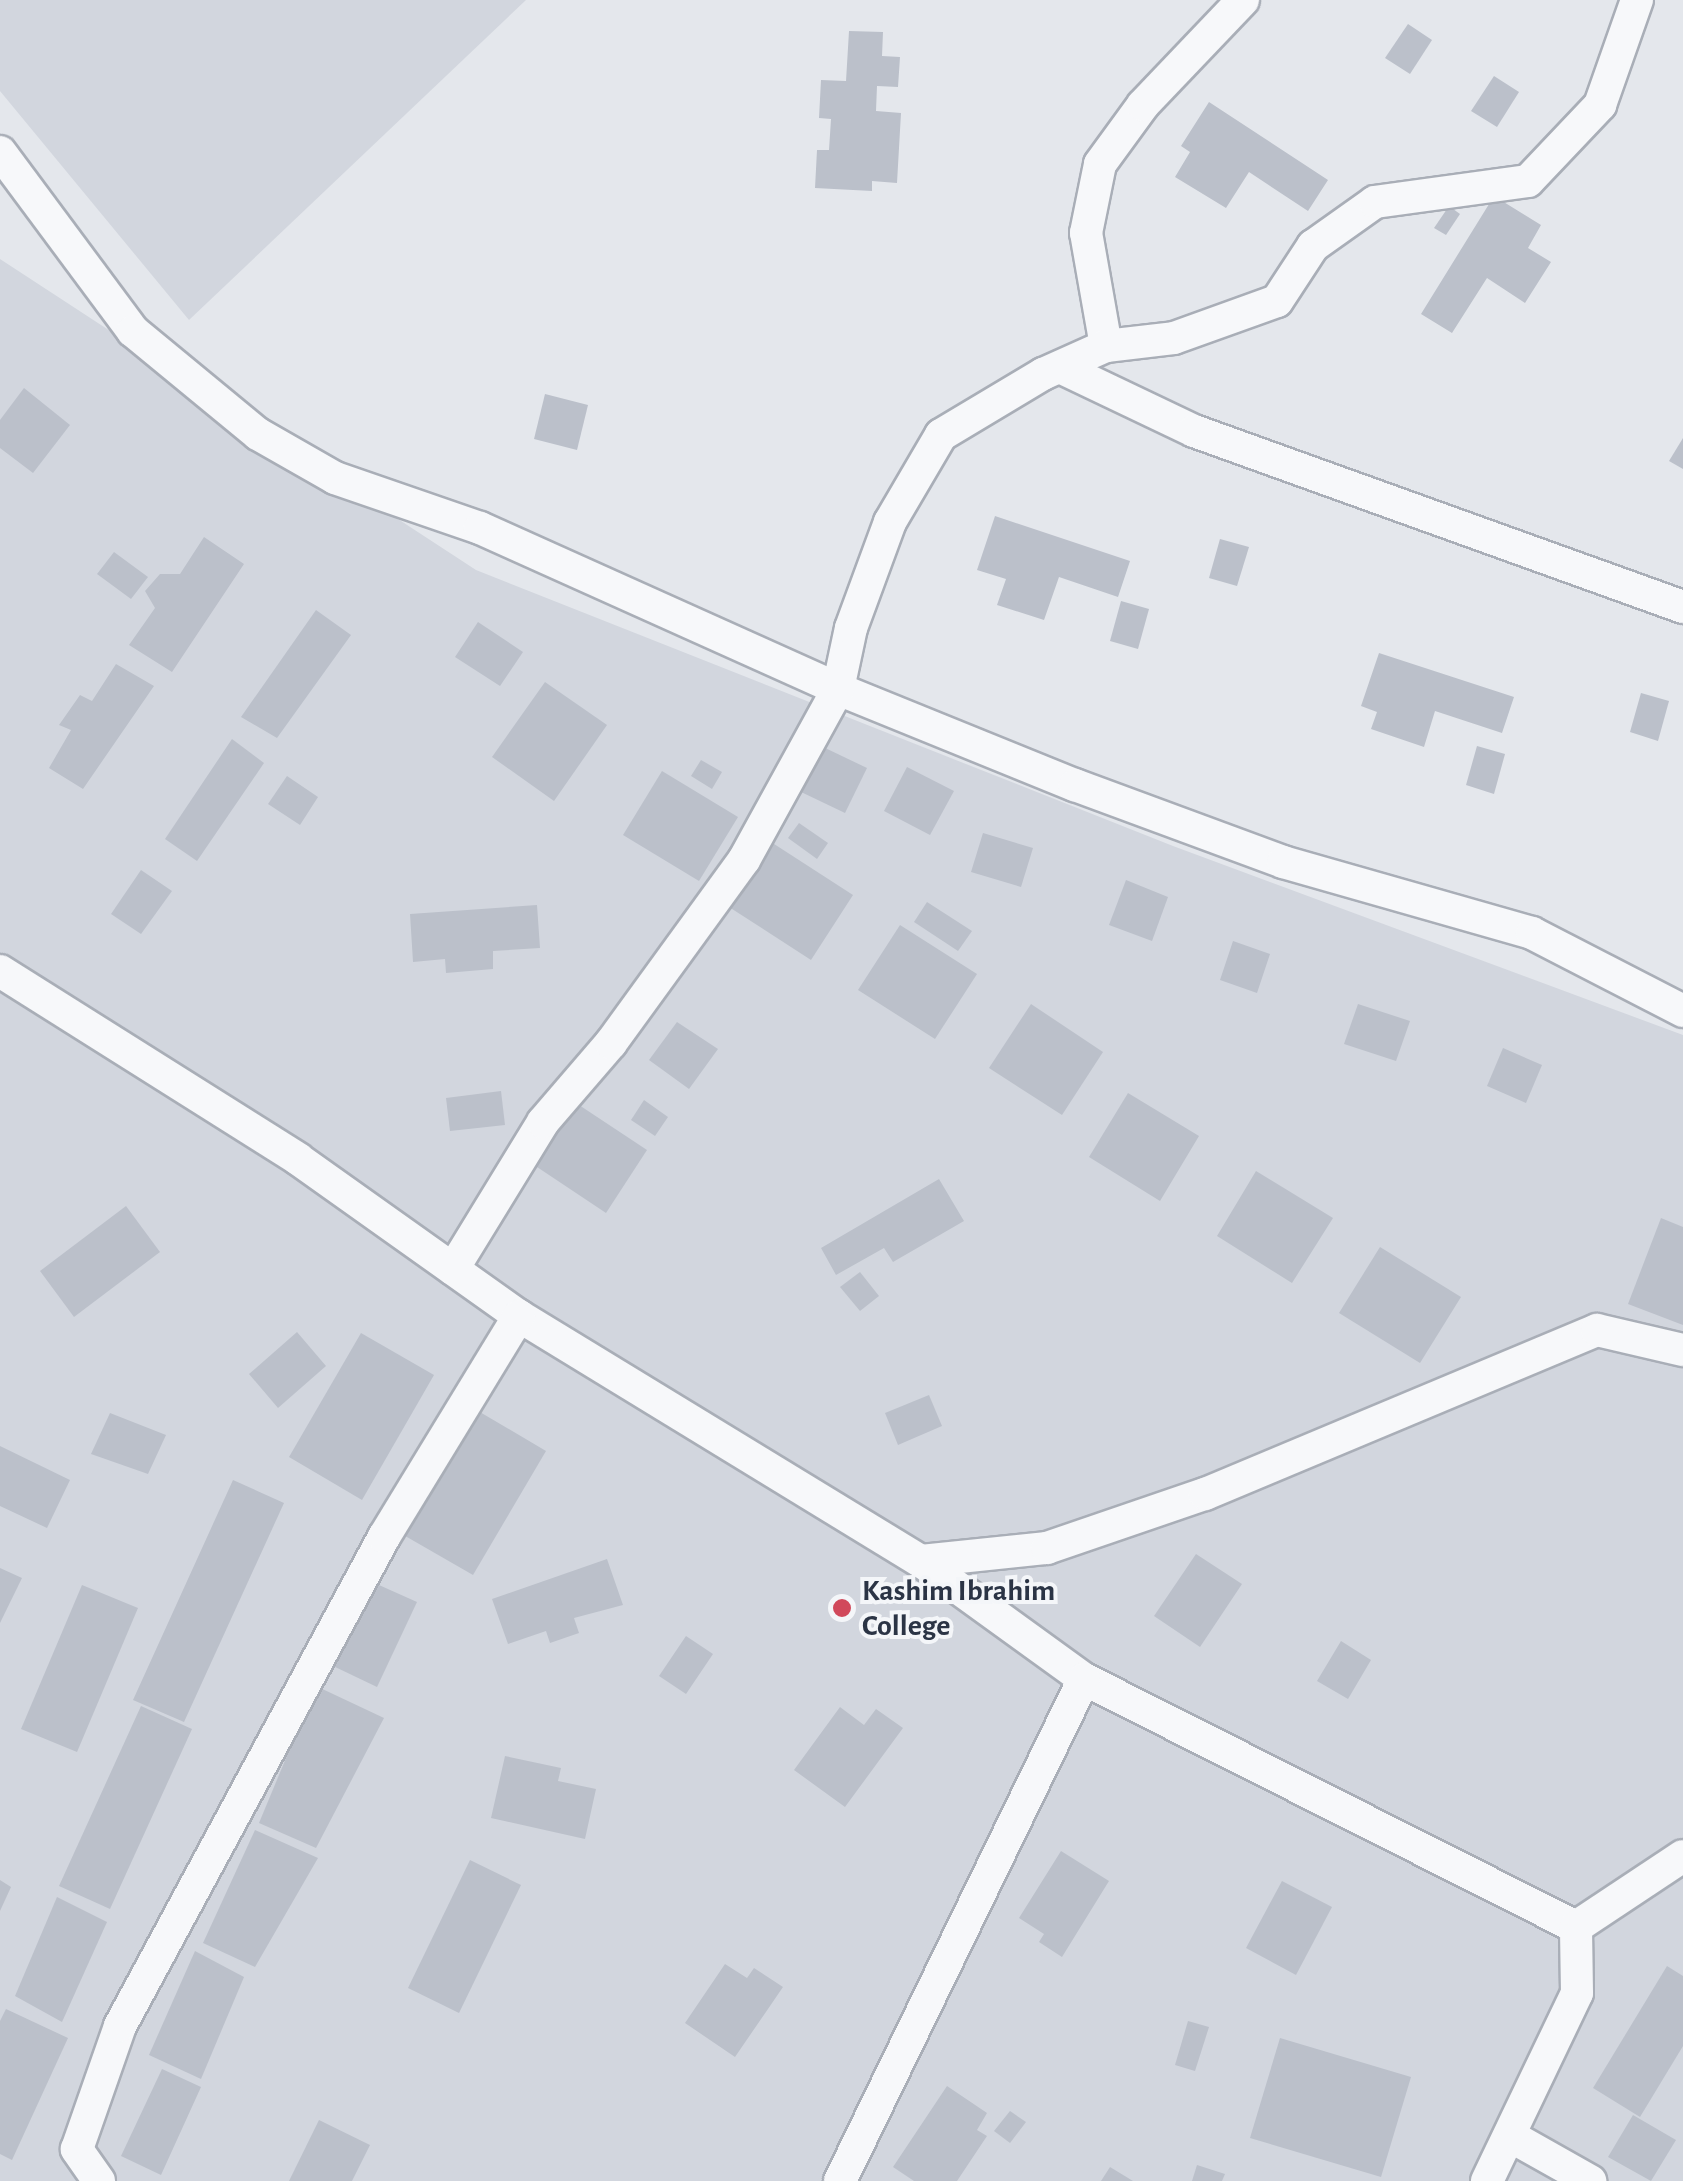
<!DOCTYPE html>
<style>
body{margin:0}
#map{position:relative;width:1683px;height:2181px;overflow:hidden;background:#e4e7ec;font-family:"Alegreya Sans",sans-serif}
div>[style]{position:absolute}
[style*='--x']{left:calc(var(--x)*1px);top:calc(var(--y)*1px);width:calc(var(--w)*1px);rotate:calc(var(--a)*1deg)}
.built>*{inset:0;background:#d2d6de}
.building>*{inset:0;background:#bbc0ca}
.roads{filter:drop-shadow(2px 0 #a9aeb7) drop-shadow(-2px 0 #a9aeb7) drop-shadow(0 2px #a9aeb7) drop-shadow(0 -2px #a9aeb7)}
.street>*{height:32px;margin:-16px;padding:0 16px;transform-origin:16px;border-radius:16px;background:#f7f8fa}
.dots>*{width:28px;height:28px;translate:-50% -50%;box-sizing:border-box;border:5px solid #f4f6f9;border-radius:50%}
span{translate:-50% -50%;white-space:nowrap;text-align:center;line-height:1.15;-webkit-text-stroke:8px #f4f6f9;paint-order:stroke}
.poi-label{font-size:30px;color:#2b3445;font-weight:700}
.left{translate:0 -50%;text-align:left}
</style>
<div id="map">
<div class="built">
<div style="clip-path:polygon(0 0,526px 0,189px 320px,0 91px)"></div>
<div style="clip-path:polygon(0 259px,476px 570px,1173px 846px,1683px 1035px,1683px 2181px,0 2181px)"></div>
</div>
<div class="building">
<div style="clip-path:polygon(1408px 24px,1432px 40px,1410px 74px,1385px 58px)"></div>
<div style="clip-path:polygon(849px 31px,883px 32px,882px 56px,900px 57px,898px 87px,877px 86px,876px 111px,901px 113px,897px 183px,872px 181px,872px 191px,815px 188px,817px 150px,829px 150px,831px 119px,819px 118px,821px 80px,846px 81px)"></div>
<div style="clip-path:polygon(1494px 76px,1519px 92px,1497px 127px,1471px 111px)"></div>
<div style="clip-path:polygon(1209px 102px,1328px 180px,1308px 211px,1249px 172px,1226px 208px,1175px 177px,1190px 152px,1181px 146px)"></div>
<div style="clip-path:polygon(1494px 196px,1541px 225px,1528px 248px,1551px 262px,1525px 303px,1487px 278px,1452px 333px,1421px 314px)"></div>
<div style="clip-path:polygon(1449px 206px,1460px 214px,1446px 235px,1434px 228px)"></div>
<div style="clip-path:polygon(24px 388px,70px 425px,33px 473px,0 448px,0 420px)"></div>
<div style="clip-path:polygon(545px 394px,588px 405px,577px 450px,534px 439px)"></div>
<div style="clip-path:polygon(1683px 438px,1683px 469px,1669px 461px)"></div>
<div style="clip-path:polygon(995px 516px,1130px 561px,1118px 597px,1059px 577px,1044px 620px,997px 605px,1006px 579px,977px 570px)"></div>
<div style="clip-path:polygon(204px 537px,244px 564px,172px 672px,129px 645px,155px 608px,145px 591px,160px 574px,180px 574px)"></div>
<div style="clip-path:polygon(1220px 539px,1249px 547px,1237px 586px,1209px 578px)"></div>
<div style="clip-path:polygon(114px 552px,148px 577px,131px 599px,97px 574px)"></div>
<div style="clip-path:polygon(1121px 601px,1149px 609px,1138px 649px,1110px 641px)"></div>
<div style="clip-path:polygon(316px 610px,351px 635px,277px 738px,241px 717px)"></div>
<div style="clip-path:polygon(478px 622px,523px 652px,500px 686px,455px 657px)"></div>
<div style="clip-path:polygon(1379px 653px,1514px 697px,1502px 733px,1435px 711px,1424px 747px,1371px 729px,1377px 712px,1361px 706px)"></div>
<div style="clip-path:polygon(116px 664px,154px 686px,83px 789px,49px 768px,71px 730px,59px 725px,80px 695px,92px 701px)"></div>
<div style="clip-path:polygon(545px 682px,607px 725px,554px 801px,492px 757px)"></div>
<div style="clip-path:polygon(1641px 693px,1669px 701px,1658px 741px,1630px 732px)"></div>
<div style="clip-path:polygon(232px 739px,264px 763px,197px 861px,165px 839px)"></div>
<div style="clip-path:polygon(821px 746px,867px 768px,845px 813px,799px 791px)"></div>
<div style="clip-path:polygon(1477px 746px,1505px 754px,1494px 794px,1466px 785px)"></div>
<div style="clip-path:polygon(701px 760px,722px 772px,712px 789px,691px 776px)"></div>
<div style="clip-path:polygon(907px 767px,954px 791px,930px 835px,884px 811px)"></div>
<div style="clip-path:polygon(662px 771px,738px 817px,699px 881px,623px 835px)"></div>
<div style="clip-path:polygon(287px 776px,318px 797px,300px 825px,268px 804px)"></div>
<div style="clip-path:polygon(799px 823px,828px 843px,817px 859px,788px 838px)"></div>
<div style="clip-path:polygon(983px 833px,1033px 848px,1021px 887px,971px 872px)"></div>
<div style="clip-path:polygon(771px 842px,853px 895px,811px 960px,729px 907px)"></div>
<div style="clip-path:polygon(141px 870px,172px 891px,141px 934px,111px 914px)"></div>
<div style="clip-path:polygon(1126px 880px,1168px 897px,1152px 941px,1109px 925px)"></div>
<div style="clip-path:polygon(927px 902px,972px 931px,958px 951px,914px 922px)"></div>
<div style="clip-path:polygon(537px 905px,540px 948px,493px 951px,493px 969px,446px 973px,445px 959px,413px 962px,410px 914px)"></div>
<div style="clip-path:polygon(900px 925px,977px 974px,935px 1039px,858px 990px)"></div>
<div style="clip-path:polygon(1233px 941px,1270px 954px,1257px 993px,1220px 980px)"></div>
<div style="clip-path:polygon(1031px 1004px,1103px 1052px,1062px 1115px,989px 1068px)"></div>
<div style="clip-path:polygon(1358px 1004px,1410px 1021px,1396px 1061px,1344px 1044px)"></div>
<div style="clip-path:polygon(677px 1022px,718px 1049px,689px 1089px,649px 1060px)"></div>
<div style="clip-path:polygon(1503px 1048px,1542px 1065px,1526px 1103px,1487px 1086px)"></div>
<div style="clip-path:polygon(501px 1091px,505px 1125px,450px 1131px,446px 1098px)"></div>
<div style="clip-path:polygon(1128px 1093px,1199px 1136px,1160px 1201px,1089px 1157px)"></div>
<div style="clip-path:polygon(644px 1100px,668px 1117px,655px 1136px,631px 1120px)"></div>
<div style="clip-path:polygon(573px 1101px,647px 1150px,606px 1213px,531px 1163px)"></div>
<div style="clip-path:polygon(1256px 1171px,1333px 1218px,1292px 1283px,1217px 1236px)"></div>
<div style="clip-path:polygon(939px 1179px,964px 1221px,893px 1262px,884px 1248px,836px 1275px,821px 1248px)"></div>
<div style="clip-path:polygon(126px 1206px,160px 1252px,74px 1317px,40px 1271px)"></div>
<div style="clip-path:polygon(1661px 1218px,1683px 1227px,1683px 1325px,1628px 1304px)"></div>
<div style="clip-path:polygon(1380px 1247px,1461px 1297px,1420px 1363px,1339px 1313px)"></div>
<div style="clip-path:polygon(860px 1272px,879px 1296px,860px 1311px,840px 1287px)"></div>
<div style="clip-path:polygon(297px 1332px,326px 1366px,278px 1408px,249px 1374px)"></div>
<div style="clip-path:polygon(361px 1333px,434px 1375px,362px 1500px,289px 1457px)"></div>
<div style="clip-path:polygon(929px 1395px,942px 1426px,898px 1445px,885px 1413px)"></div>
<div style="clip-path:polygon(473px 1408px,546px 1451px,473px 1575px,400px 1533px)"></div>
<div style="clip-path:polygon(110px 1413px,166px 1435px,148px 1474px,91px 1454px)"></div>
<div style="clip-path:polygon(0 1446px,70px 1480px,47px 1528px,0 1506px)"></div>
<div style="clip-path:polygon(233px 1480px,284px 1503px,184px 1722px,133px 1700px)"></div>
<div style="clip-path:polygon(1196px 1554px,1242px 1584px,1200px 1647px,1154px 1616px)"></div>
<div style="clip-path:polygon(607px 1559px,623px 1605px,574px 1618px,579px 1633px,550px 1643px,546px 1631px,508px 1644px,492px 1599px)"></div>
<div style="clip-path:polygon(0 1568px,22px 1578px,0 1623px)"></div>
<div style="clip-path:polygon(370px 1581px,417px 1602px,377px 1687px,331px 1665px)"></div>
<div style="clip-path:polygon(82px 1585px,138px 1608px,77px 1752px,21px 1729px)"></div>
<div style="clip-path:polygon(686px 1636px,713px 1654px,686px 1694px,659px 1676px)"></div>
<div style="clip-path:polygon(1341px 1641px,1371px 1660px,1348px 1699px,1317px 1681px)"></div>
<div style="clip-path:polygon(316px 1686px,384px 1718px,316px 1848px,259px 1823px)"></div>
<div style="clip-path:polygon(141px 1706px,192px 1729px,110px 1909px,59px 1886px)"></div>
<div style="clip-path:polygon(840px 1707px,864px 1725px,876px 1709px,903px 1728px,845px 1807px,794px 1770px)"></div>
<div style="clip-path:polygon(505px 1756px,561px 1768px,558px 1781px,596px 1789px,585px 1839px,491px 1818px)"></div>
<div style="clip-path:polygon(255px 1830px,318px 1858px,255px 1967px,203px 1943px)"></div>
<div style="clip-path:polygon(1061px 1851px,1109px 1881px,1062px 1957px,1039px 1942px,1044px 1934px,1019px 1918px)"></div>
<div style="clip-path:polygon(470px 1860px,521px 1885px,459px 2013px,408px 1988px)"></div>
<div style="clip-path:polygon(0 1880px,11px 1887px,0 1911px)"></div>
<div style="clip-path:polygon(1282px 1881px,1332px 1907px,1296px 1975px,1246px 1948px)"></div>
<div style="clip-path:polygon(57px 1897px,107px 1922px,62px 2022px,15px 1996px)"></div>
<div style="clip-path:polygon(195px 1951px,244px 1977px,201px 2079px,149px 2055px)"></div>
<div style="clip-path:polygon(725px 1964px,747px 1978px,754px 1968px,783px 1987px,735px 2057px,685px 2023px)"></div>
<div style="clip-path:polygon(1667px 1966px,1683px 1976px,1683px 2046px,1640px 2117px,1593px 2088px)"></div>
<div style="clip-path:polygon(6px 2009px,68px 2038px,12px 2160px,0 2154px,0 2021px)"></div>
<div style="clip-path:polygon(1188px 2021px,1209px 2027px,1195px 2071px,1175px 2065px)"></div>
<div style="clip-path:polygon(1280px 2038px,1411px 2077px,1381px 2177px,1250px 2138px)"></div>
<div style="clip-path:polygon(162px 2069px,201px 2087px,161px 2175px,121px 2156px)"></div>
<div style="clip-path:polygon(947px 2086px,987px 2113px,977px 2130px,987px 2136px,957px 2181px,914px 2181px,893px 2167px)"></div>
<div style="clip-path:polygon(1010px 2111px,1026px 2122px,1010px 2143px,994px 2131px)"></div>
<div style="clip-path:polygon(1633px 2115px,1676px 2140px,1651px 2181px,1608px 2157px)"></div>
<div style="clip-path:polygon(319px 2120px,370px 2145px,352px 2181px,289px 2181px)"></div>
<div style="clip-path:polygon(1197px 2165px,1225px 2174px,1222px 2181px,1192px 2181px)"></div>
<div style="clip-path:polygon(1110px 2167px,1133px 2181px,1101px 2181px)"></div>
</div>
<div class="roads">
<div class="street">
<div style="--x:0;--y:152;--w:223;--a:53.4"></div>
<div style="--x:133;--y:331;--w:162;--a:39.5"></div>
<div style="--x:258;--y:434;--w:89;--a:29.7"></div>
<div style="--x:335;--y:478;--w:153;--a:19"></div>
<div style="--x:480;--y:528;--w:393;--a:24.2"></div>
<div style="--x:838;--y:689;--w:256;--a:22.1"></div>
<div style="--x:1075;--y:785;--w:222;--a:20.3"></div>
<div style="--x:1283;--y:862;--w:259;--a:15.9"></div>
<div style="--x:1532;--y:933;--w:170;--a:27.3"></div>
<div style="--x:1106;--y:346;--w:115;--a:-100"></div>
<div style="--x:1086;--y:233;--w:70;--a:-78.5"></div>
<div style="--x:1100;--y:164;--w:73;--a:-53.9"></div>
<div style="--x:1143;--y:105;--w:145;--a:-46.4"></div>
<div style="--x:1064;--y:369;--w:144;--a:25.5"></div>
<div style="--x:1194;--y:431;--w:520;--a:19.79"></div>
<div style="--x:0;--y:971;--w:352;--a:32.2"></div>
<div style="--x:298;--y:1159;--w:271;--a:35.4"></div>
<div style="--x:519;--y:1316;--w:471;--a:31.4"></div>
<div style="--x:921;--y:1561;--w:201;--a:35.9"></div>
<div style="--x:1084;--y:1679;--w:551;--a:26.75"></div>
<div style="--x:453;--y:1269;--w:172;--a:-58.5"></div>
<div style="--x:543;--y:1122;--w:104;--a:-49.3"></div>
<div style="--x:611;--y:1043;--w:226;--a:-54"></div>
<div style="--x:744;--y:860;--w:195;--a:-61.2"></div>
<div style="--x:838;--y:689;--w:62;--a:-78"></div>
<div style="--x:851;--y:628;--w:113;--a:-69.8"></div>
<div style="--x:890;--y:522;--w:101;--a:-59.6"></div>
<div style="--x:941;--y:435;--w:119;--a:-30.9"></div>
<div style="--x:1043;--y:374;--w:69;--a:-24"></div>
<div style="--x:1106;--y:346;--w:68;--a:-6.7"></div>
<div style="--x:1174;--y:338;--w:109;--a:-19.8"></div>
<div style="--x:1277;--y:301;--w:66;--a:-56.8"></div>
<div style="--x:1313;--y:246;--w:76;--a:-35.4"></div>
<div style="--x:1375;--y:202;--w:154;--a:-7.8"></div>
<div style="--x:1528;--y:181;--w:105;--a:-46.5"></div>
<div style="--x:1600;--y:105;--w:111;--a:-70.6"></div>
<div style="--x:921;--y:1561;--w:127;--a:-5.9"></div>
<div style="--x:1047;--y:1548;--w:167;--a:-18.9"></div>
<div style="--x:1205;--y:1494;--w:425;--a:-22.7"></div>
<div style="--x:1597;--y:1330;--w:88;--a:13.1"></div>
<div style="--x:1576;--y:1927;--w:128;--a:-33.6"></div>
<div style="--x:1512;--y:2137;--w:90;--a:29.4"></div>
<div style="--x:99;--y:2181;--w:39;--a:-125"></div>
<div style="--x:77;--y:2149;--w:130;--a:-70.7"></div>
<div style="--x:120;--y:2026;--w:556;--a:-61.64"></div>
<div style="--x:384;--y:1537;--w:259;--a:-58.6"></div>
<div style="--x:840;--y:2181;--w:558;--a:-64.08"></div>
<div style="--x:1487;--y:2181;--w:208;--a:-64.4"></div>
<div style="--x:1577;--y:1993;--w:66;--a:-90.9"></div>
</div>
</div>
<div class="dots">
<div style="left:842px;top:1608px;background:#d1495b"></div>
</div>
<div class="poi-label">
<span class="left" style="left:862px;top:1608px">Kashim Ibrahim<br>College</span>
</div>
</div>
